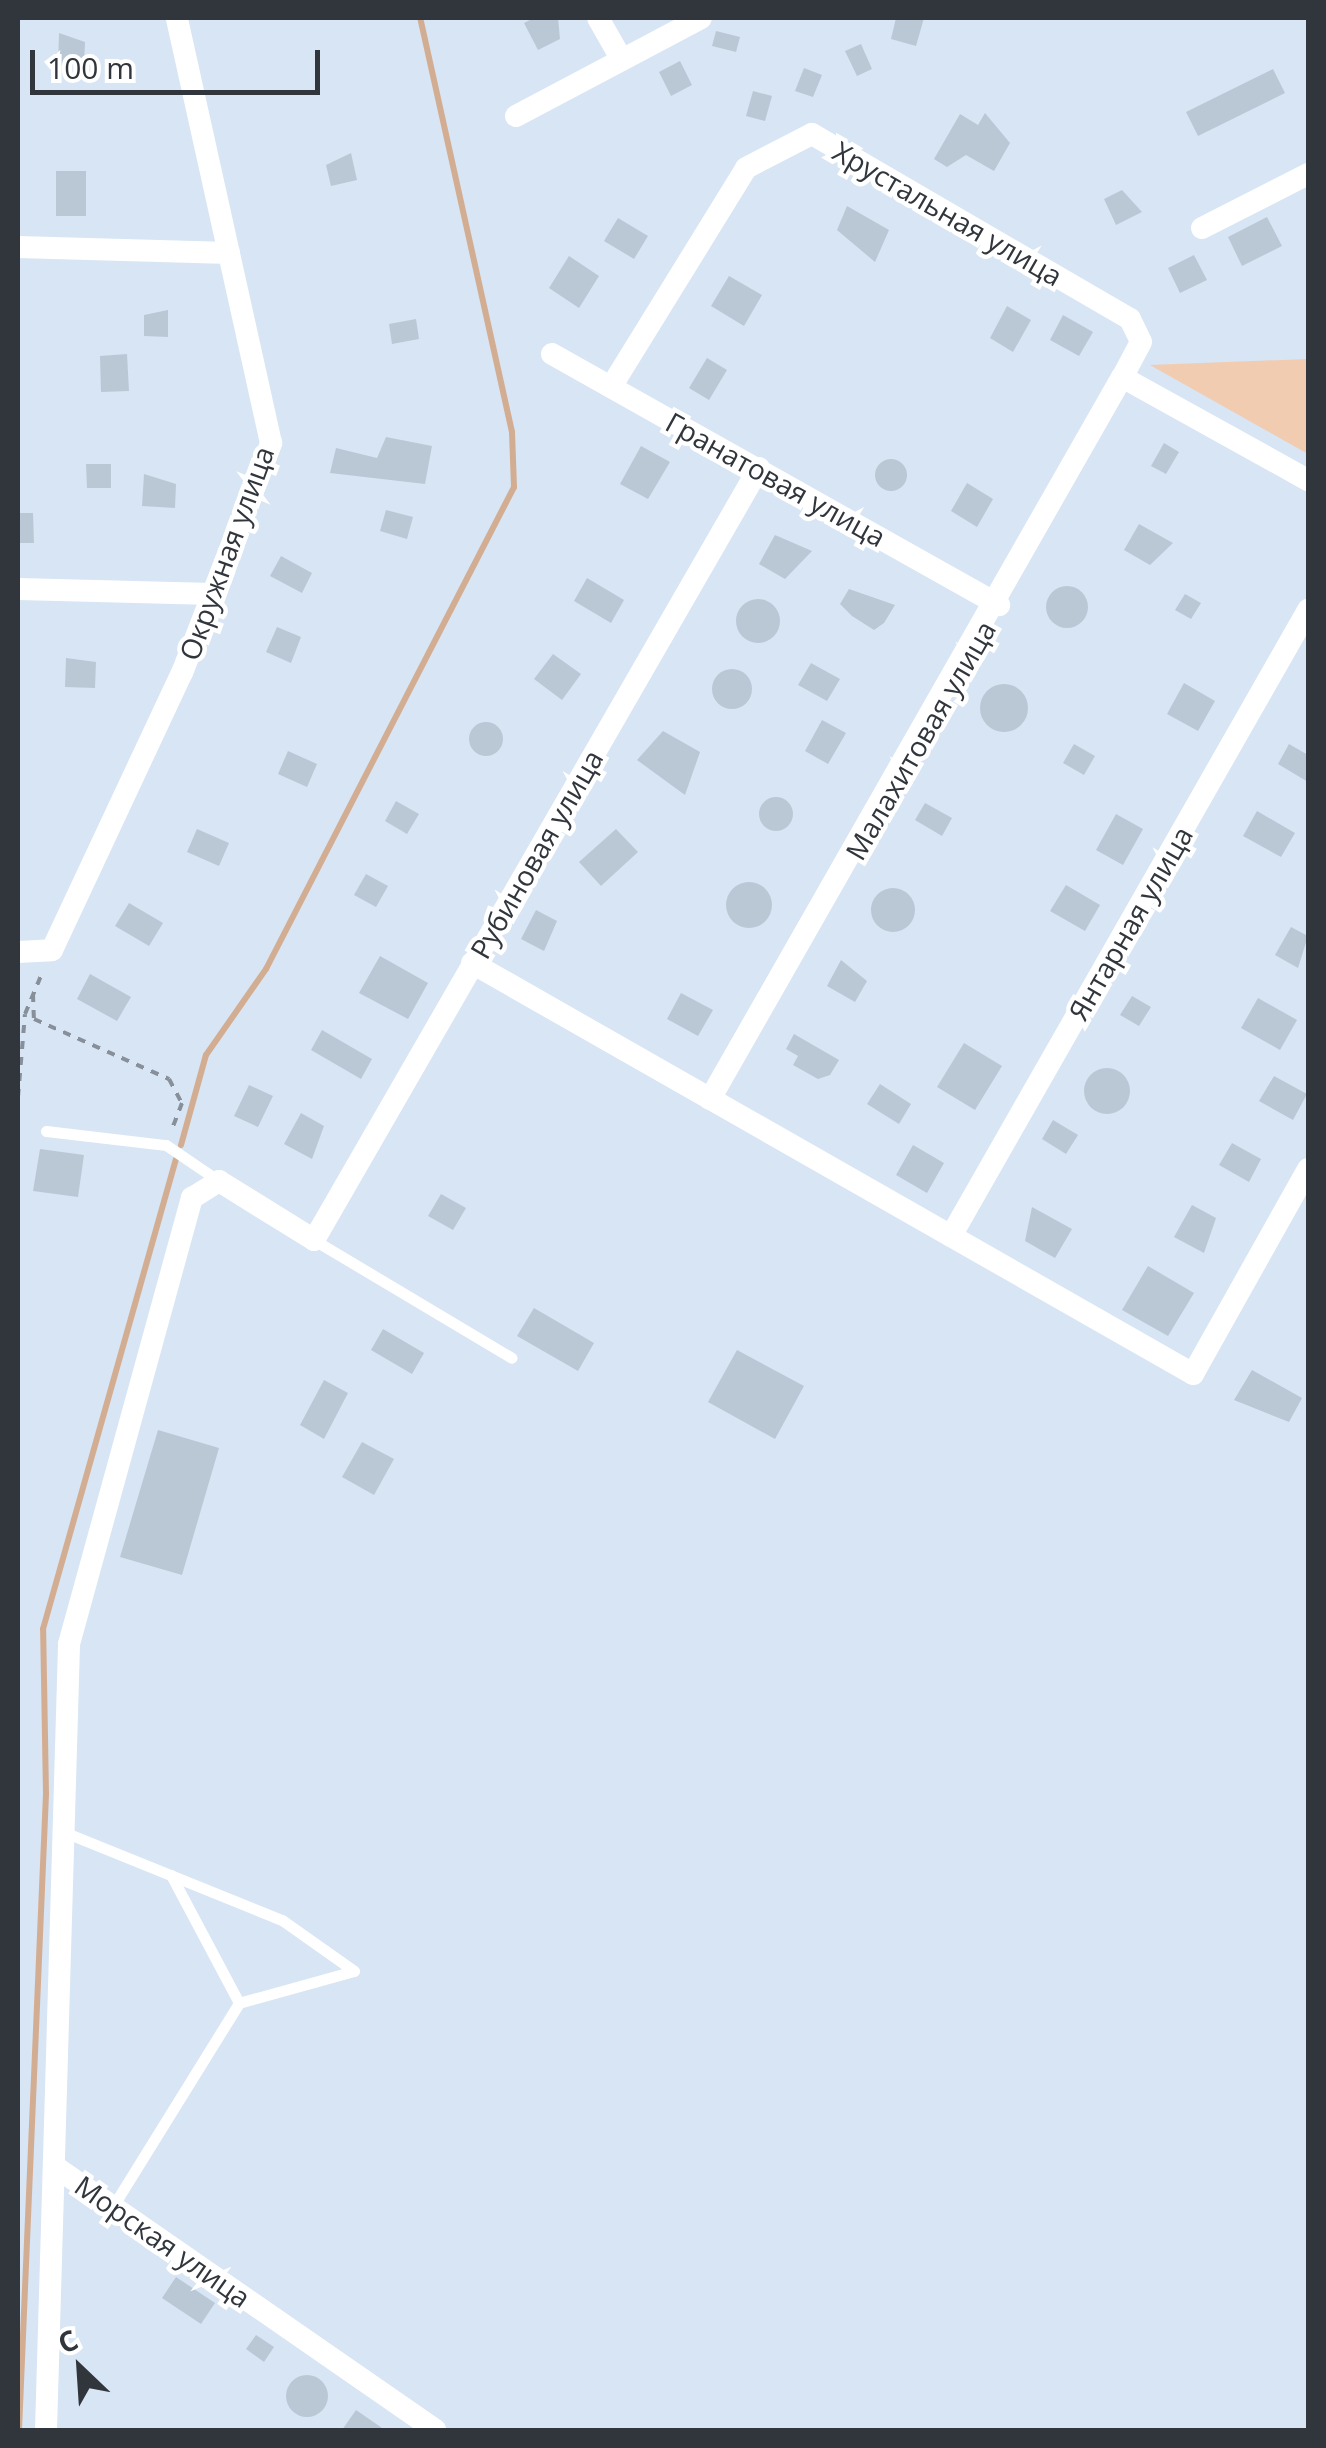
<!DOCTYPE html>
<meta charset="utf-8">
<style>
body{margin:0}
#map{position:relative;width:1326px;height:2448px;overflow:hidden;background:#d7e5f4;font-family:"Open Sans",sans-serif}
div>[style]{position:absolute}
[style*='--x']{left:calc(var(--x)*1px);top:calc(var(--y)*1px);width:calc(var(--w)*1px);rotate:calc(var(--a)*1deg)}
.green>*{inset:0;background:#f2ccb0}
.stream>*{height:6px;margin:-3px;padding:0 3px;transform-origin:3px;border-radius:3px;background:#d3ad92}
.building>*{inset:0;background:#bac8d6}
.round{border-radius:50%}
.path>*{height:4px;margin-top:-2px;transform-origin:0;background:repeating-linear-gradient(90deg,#868f9a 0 8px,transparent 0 16px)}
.service>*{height:11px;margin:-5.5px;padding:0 5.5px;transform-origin:5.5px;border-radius:5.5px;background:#fff}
.minor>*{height:22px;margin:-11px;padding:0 11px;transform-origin:11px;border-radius:11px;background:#fff}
span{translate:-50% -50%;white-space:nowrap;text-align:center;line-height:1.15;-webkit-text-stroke:9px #fff;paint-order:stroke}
.street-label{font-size:28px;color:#31363c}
.frame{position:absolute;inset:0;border:20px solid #31363c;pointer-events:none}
.north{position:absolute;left:30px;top:2318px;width:100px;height:100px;-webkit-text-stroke:8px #fff;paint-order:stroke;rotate:335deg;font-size:28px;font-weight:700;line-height:40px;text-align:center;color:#31363c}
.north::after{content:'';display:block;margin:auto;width:35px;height:45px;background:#31363c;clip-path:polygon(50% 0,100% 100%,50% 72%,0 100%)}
.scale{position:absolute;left:30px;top:50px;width:290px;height:45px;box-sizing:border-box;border:5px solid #31363c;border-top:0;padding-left:12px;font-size:30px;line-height:35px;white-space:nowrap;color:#31363c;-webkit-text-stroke:8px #fff;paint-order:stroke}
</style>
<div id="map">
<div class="green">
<div style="clip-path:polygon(1308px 359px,1308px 454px,1150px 365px)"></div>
</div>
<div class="stream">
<div style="--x:181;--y:1145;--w:93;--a:-74.5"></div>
<div style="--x:206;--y:1055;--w:105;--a:-55.1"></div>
<div style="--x:266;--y:969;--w:542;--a:-62.77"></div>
<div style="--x:514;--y:487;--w:55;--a:-92.1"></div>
<div style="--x:512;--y:432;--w:424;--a:-102.5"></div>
<div style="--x:19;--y:2430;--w:637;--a:-87.57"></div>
<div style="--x:46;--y:1794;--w:165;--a:-91"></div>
<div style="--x:43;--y:1629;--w:488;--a:-74.2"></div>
</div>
<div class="building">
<div style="clip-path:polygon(534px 18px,558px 18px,560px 39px,538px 50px,524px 23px)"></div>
<div style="clip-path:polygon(896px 18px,924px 18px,916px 46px,891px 39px)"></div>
<div style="clip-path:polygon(716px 31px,740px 37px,736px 52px,712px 46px)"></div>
<div style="clip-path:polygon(59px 33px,85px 42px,84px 65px,58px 65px)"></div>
<div style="clip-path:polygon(861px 44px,872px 69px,857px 76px,845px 51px)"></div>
<div style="clip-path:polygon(680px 61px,692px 85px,671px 96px,659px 72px)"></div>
<div style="clip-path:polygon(804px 68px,822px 75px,813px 97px,795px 91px)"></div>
<div style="clip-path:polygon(1273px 69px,1285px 93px,1198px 136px,1186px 112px)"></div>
<div style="clip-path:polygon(753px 91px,772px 96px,765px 121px,746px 116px)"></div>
<div style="clip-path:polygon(985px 113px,1010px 143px,994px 171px,966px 155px,947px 167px,934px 159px,960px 114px,978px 125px)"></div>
<div style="clip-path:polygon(351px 153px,357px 180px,331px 186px,326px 165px)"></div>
<div style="clip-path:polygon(56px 171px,86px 171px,86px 216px,56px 216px)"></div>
<div style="clip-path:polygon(1122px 190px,1142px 212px,1116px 225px,1104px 199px)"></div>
<div style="clip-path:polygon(847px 206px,889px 230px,875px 262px,837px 230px)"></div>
<div style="clip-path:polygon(1267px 217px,1282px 246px,1242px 266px,1228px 237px)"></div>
<div style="clip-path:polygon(618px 218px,648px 236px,634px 259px,604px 241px)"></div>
<div style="clip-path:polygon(1194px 255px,1207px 280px,1180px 293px,1168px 268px)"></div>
<div style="clip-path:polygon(569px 256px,599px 276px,579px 308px,549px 288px)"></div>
<div style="clip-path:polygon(729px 276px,762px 295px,744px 326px,711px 306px)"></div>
<div style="clip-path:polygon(1007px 306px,1031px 320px,1013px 352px,990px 338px)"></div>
<div style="clip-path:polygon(168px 310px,168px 337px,144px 336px,144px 315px)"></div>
<div style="clip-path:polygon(1063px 315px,1093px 332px,1079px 356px,1050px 340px)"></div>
<div style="clip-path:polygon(416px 319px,419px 339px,392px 344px,389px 324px)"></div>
<div style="clip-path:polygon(127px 354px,129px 391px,101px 392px,100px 356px)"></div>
<div style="clip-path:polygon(707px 358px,727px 370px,709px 400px,689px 388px)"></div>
<div style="clip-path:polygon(386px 437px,432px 446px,425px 484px,330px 473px,336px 448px,377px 458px)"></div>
<div style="clip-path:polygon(1164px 443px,1179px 452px,1166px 474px,1151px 466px)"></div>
<div style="clip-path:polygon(641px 446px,670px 462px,648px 499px,620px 484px)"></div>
<div class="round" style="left:875px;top:459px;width:32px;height:32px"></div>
<div style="clip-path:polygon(86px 464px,111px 464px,111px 488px,87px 488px)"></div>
<div style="clip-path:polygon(144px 474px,176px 484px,175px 508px,142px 506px)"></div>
<div style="clip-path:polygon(967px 483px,993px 499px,977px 527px,951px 511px)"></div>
<div style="clip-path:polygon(386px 510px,413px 517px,407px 539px,380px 531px)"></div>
<div style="clip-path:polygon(18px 513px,33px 513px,34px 543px,18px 543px)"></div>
<div style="clip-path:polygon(1139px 524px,1173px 543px,1150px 565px,1124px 550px)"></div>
<div style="clip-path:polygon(775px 535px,812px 551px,785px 579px,759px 564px)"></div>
<div style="clip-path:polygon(281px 556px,312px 573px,302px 593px,270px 576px)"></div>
<div style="clip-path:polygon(587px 578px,624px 600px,611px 623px,574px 601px)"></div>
<div class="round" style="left:1046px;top:586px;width:42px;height:42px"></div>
<div style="clip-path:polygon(849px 589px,895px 605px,884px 623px,874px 630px,852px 616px,840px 604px)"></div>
<div style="clip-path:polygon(1185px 594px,1201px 603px,1191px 619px,1175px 610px)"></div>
<div class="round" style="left:736px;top:599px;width:44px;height:44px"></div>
<div style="clip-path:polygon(277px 627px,301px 637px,291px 663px,266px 652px)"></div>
<div style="clip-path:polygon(553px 654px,581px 674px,562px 700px,534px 679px)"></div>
<div style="clip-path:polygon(66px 658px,96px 662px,95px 688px,65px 687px)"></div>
<div style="clip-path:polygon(811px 663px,840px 679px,827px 701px,798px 685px)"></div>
<div class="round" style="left:712px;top:669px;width:40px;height:40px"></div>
<div style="clip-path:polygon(1184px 683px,1215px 701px,1198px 731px,1167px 714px)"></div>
<div class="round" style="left:980px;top:684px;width:48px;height:48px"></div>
<div style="clip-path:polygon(822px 720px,846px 733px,828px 764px,805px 751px)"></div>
<div class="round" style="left:469px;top:722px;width:34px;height:34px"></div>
<div style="clip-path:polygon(663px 731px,700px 752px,685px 795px,637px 760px)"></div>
<div style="clip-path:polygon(1074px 744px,1095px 756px,1084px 775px,1063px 763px)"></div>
<div style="clip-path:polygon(1289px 744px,1308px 755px,1308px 782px,1278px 764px)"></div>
<div style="clip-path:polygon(288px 751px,317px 764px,307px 787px,278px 774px)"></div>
<div class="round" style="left:759px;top:797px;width:34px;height:34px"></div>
<div style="clip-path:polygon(396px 801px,419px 814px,407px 834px,385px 821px)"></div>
<div style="clip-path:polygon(925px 803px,952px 818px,942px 836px,915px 820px)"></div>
<div style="clip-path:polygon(1257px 811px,1295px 833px,1281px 857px,1243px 836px)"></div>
<div style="clip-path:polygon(1116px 814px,1143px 829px,1123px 865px,1096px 850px)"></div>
<div style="clip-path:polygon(197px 829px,229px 843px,219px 866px,187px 852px)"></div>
<div style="clip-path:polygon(616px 829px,638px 852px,601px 886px,579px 862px)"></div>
<div style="clip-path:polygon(366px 874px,388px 886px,376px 907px,354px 895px)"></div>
<div class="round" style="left:726px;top:882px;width:46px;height:46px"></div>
<div style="clip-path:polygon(1066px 885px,1100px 905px,1085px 931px,1050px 911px)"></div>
<div class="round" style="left:871px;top:888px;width:44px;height:44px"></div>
<div style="clip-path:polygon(129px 903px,163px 923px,149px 946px,115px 926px)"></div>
<div style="clip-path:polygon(536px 910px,557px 921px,544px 951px,521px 939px)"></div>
<div style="clip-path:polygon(1291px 927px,1308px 936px,1298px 968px,1275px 955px)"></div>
<div style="clip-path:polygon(380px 956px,428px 983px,408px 1019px,359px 993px)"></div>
<div style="clip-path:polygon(841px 960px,867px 981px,855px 1002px,827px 986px)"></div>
<div style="clip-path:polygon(90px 974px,131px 997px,117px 1021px,77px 999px)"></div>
<div style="clip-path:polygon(681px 993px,713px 1010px,698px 1036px,667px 1019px)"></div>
<div style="clip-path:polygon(1132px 996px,1151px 1007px,1139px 1026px,1120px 1015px)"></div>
<div style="clip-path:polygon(1258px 998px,1297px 1020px,1280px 1050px,1241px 1028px)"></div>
<div style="clip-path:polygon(322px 1030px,372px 1059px,361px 1079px,311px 1050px)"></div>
<div style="clip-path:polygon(794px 1034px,839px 1060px,830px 1075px,818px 1079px,793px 1065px,798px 1056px,786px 1049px)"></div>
<div style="clip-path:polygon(964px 1043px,1002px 1066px,975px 1110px,937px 1087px)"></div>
<div class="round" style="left:1084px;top:1068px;width:46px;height:46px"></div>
<div style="clip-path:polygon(1274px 1076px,1307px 1094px,1293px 1120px,1259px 1101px)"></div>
<div style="clip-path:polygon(880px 1084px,911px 1104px,899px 1124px,867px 1104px)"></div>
<div style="clip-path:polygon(249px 1085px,273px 1096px,258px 1127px,234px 1116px)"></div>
<div style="clip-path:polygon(301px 1113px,324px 1126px,312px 1159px,284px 1144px)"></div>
<div style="clip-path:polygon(1053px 1120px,1078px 1135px,1066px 1154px,1042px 1139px)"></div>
<div style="clip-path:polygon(1232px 1143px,1261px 1159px,1249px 1182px,1219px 1165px)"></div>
<div style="clip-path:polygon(913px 1145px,944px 1163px,927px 1193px,896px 1175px)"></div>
<div style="clip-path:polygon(40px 1149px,84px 1155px,78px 1197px,33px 1191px)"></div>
<div style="clip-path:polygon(441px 1194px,466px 1208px,453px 1230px,428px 1216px)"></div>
<div style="clip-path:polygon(1192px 1205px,1216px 1218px,1204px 1253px,1174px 1237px)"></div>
<div style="clip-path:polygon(1032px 1207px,1072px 1229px,1055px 1258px,1025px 1241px)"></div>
<div style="clip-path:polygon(1148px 1266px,1194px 1293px,1168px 1336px,1122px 1310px)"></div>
<div style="clip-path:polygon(534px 1308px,594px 1343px,578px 1371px,517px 1336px)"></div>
<div style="clip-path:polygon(383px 1329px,424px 1353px,412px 1374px,371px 1350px)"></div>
<div style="clip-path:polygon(737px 1350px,804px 1386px,775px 1439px,708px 1402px)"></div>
<div style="clip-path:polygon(1252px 1370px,1302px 1398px,1289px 1422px,1234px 1400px)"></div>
<div style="clip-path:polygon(324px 1380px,348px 1393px,324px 1439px,300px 1425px)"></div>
<div style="clip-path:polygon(158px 1430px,219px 1448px,182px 1575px,120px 1557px)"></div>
<div style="clip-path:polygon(362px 1442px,394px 1459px,374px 1495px,342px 1477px)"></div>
<div style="clip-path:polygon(176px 2277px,215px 2303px,201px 2324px,162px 2298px)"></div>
<div style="clip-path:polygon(256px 2335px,274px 2347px,264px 2362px,246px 2349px)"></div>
<div class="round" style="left:286px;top:2375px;width:42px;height:42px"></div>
<div style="clip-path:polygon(356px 2410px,385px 2430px,342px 2430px)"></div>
</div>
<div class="path">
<div style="--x:33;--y:994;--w:25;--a:88"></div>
<div style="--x:34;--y:1019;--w:148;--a:24"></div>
<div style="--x:169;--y:1079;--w:27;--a:62"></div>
<div style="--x:182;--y:1103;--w:30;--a:111"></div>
<div style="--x:18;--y:1097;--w:83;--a:-85.2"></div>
<div style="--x:25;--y:1014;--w:47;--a:-67.3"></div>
</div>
<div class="service">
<div style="--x:46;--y:1131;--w:121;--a:6.7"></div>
<div style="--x:166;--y:1145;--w:64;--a:34.2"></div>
<div style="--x:314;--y:1240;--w:230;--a:30.8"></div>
<div style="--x:64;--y:1832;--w:235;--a:22"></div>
<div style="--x:282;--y:1920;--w:88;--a:35.3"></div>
<div style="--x:354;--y:1971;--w:119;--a:164.5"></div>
<div style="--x:239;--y:2003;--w:239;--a:121.8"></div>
<div style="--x:171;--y:1875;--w:145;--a:62"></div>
</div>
<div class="minor">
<div style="--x:598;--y:18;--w:48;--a:60.3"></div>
<div style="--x:516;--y:116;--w:209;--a:-27.9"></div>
<div style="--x:1202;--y:228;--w:119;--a:-27"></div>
<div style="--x:18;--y:247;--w:211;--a:1.6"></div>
<div style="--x:552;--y:354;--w:513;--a:29.32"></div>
<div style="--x:611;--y:387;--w:257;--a:-58.3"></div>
<div style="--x:746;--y:168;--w:74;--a:-27.3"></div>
<div style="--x:812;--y:134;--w:368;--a:30.2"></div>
<div style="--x:1130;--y:319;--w:25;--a:64"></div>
<div style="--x:1141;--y:342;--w:40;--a:118"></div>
<div style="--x:1122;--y:377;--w:213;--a:29"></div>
<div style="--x:18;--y:589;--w:195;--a:1.5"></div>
<div style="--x:18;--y:952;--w:34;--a:-3"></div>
<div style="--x:52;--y:950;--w:306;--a:-64.9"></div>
<div style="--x:182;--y:673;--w:247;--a:-68.8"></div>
<div style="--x:271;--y:443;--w:435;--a:-102.5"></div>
<div style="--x:472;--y:963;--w:830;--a:29.68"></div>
<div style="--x:1193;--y:1374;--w:235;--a:-60.7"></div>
<div style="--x:710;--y:1099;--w:831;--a:-60.29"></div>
<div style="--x:951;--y:1236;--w:721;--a:-60.3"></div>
<div style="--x:57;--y:2168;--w:460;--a:34.7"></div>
<div style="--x:46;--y:2430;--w:786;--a:-88.32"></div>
<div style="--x:69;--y:1644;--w:463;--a:-74.6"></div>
<div style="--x:192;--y:1198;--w:32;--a:-32"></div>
<div style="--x:219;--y:1181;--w:112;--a:31.8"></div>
<div style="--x:314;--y:1240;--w:891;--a:-60.04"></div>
</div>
<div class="street-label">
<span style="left:948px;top:213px;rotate:30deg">Хрустальная улица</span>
<span style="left:776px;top:479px;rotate:29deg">Гранатовая улица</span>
<span style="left:226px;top:553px;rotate:-70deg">Окружная улица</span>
<span style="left:920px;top:740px;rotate:-60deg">Малахитовая улица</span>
<span style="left:536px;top:854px;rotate:-60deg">Рубиновая улица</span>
<span style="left:1130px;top:923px;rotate:-60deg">Янтарная улица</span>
<span style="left:163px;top:2241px;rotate:35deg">Морская улица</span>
</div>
<div class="frame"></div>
<div class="north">С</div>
<div class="scale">100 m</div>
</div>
